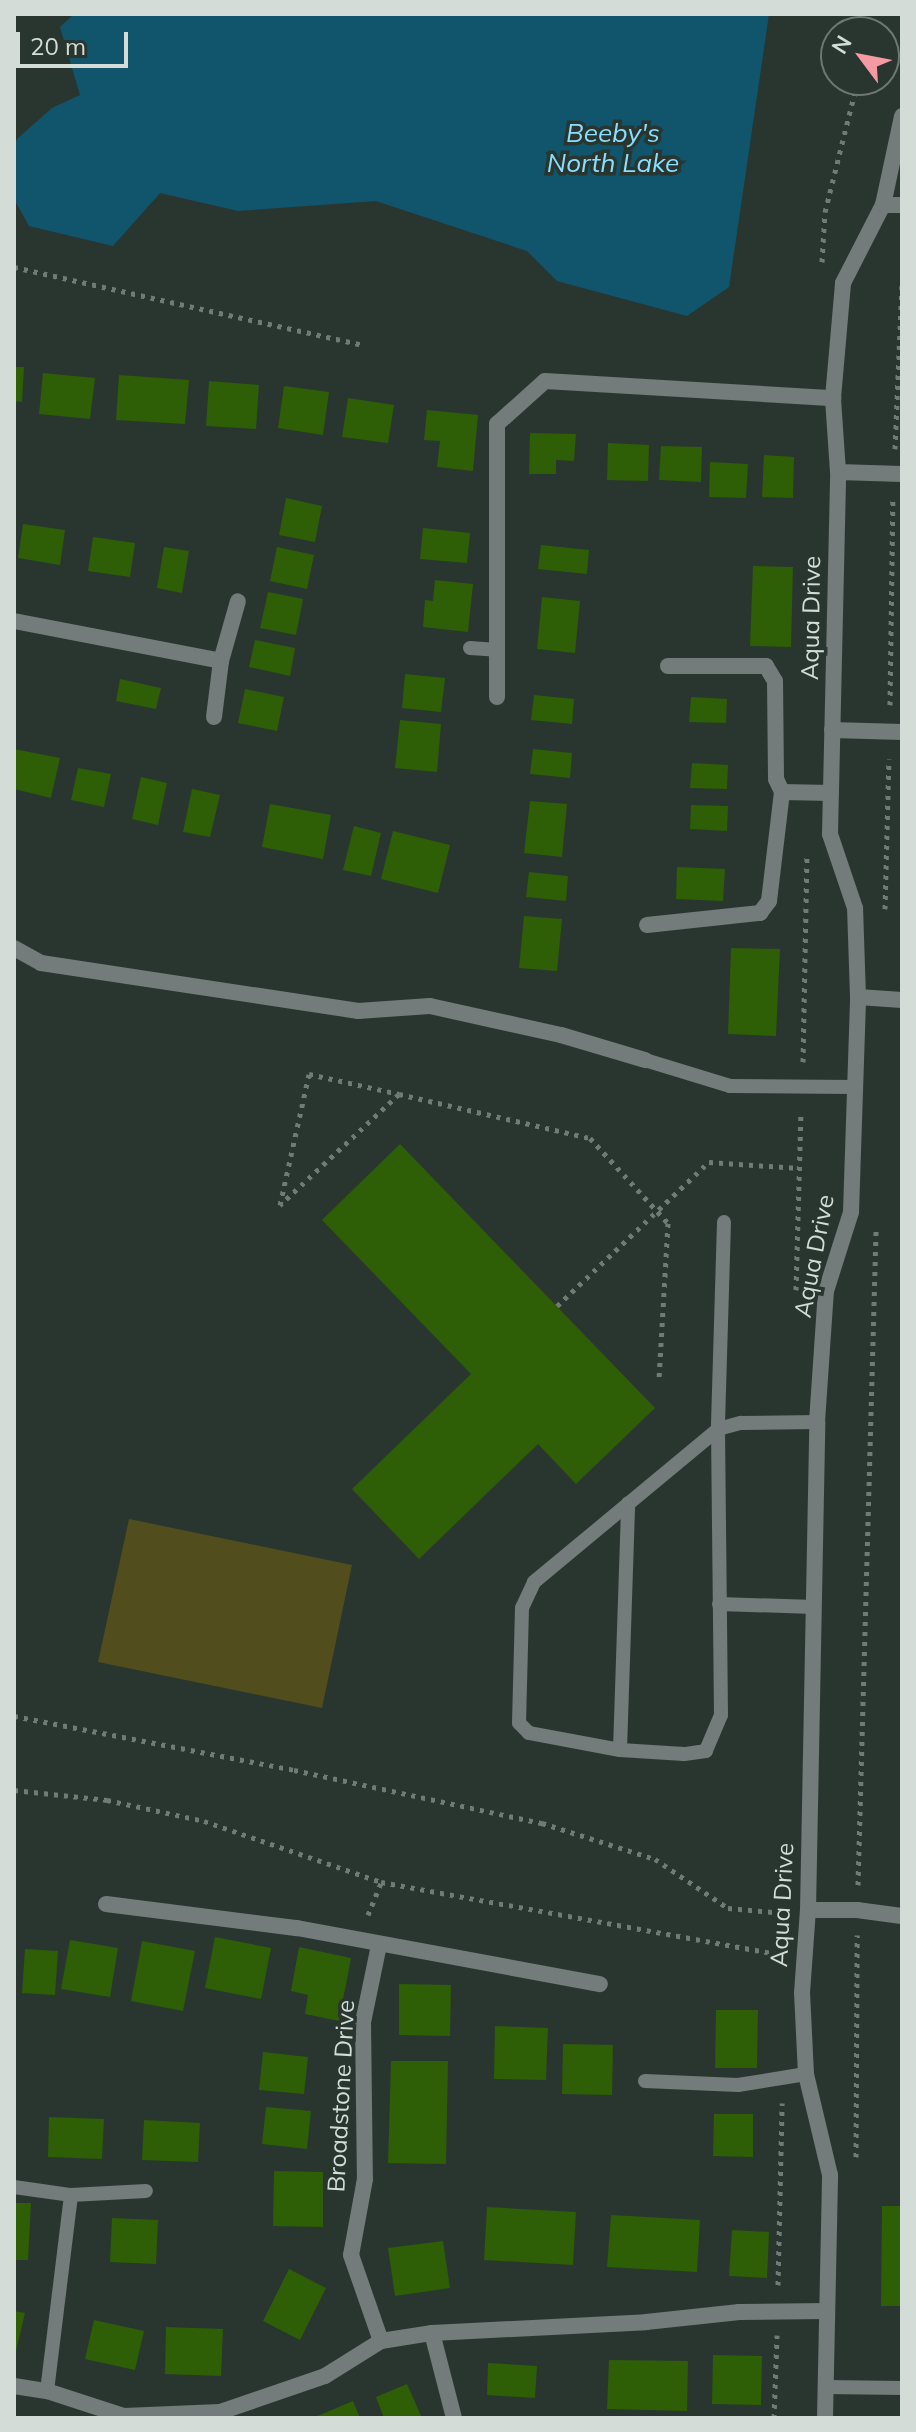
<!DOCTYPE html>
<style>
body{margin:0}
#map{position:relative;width:916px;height:2432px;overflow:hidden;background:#293630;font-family:Mulish,sans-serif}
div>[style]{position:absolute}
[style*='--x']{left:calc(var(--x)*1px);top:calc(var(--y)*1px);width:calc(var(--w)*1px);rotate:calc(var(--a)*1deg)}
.green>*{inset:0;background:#514d1c}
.water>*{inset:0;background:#11556c}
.building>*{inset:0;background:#2e5e05}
.path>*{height:5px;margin-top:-2.5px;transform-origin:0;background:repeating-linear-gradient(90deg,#6f7b75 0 4px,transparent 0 10px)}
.service>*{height:14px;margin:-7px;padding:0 7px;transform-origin:7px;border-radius:7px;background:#737b7b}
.minor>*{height:16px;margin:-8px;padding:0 8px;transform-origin:8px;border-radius:8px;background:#737b7b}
.tertiary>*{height:16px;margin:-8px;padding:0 8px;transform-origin:8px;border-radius:8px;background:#737b7b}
span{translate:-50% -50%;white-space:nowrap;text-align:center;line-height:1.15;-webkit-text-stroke:7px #293630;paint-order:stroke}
.street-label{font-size:24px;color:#d3dcd7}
.water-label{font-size:26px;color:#8bddfe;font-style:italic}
.frame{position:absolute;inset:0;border:16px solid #d3dcd7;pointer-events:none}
.north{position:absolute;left:820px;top:16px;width:80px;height:80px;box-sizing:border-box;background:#293630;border:2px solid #6d7873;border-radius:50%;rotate:302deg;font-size:22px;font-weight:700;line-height:32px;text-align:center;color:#d3dcd7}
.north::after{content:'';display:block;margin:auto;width:28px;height:36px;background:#f49aa2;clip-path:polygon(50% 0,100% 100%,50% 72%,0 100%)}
.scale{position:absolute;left:16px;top:32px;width:112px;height:36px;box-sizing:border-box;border:4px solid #d3dcd7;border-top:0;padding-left:10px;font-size:24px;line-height:28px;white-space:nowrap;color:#d3dcd7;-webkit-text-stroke:6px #293630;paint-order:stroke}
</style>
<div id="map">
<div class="green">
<div style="clip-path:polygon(129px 1519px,352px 1565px,322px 1708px,98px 1662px)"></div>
</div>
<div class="water">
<div style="clip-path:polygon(74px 14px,769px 14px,729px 287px,687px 316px,557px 281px,527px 251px,376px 201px,238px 211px,160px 193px,113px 246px,29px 226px,14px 199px,14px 148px,17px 139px,52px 108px,80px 95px,60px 27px)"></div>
</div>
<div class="building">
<div style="clip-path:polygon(14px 367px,24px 367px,22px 402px,14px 401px)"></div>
<div style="clip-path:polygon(43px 373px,95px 378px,90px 419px,39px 414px)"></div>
<div style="clip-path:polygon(119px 375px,189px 380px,185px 424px,116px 420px)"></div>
<div style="clip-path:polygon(209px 381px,259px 385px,256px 429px,206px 426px)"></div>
<div style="clip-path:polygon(284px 386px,329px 392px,323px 435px,278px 428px)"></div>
<div style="clip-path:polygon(348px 398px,394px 405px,388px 443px,342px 437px)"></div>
<div style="clip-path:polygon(427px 410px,478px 415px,473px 471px,437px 467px,440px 441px,424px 440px)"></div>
<div style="clip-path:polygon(530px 433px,576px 434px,574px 461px,556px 460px,556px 474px,529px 474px)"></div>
<div style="clip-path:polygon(608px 443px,649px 445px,648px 481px,607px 480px)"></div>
<div style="clip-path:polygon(661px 446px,702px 447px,701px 482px,659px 480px)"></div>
<div style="clip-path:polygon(764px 455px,794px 457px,793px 498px,762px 497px)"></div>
<div style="clip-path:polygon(710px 462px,748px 464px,746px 498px,709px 497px)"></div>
<div style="clip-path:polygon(286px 498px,322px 506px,315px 542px,279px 535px)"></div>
<div style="clip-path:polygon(23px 524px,65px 530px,60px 565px,18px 558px)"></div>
<div style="clip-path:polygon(423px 528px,470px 533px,467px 563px,420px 559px)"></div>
<div style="clip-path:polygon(93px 537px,135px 543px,130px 577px,88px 571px)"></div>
<div style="clip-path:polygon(541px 545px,589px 550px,587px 574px,538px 569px)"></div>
<div style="clip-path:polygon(164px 547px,189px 551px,182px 593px,157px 588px)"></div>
<div style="clip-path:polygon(277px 547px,314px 555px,307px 589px,270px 581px)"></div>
<div style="clip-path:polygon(753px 566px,793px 567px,791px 647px,750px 646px)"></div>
<div style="clip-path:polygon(435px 580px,473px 584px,468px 632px,423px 627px,425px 600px,433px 601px)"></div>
<div style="clip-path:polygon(268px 592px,303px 599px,296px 635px,260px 628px)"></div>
<div style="clip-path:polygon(542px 597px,580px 601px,575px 653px,537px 649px)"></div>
<div style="clip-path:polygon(255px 640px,295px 648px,290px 676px,249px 667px)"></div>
<div style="clip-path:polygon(405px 674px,445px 678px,441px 712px,402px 708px)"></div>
<div style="clip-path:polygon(120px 679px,161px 688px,156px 709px,116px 701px)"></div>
<div style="clip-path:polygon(245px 689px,284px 697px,277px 731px,238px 723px)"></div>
<div style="clip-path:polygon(534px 695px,574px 699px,572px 724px,531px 720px)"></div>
<div style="clip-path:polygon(691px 697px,727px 699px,726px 723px,689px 722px)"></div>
<div style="clip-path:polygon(400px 720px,441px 724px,437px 772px,395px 768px)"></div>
<div style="clip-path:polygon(14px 749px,60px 758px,51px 798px,14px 789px)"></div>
<div style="clip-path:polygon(533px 749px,572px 753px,570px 778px,530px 774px)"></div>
<div style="clip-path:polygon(692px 763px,728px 765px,727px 789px,690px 788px)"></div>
<div style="clip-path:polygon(78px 768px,111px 774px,104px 807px,71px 800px)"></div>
<div style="clip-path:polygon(141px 777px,167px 783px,158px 825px,132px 819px)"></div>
<div style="clip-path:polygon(192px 789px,220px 795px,210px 837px,183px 832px)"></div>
<div style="clip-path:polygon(530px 801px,567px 804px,562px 857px,524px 853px)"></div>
<div style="clip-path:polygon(270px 804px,331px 815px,323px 859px,262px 847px)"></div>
<div style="clip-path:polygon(691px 805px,728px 806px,727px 831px,690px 829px)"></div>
<div style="clip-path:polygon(354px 826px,381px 833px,371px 876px,343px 870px)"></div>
<div style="clip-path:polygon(393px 831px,450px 845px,438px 893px,381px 879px)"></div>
<div style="clip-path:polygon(677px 867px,725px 869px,723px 901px,676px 899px)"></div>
<div style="clip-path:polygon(529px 872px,568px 876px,566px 901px,526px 897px)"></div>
<div style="clip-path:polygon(524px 916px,562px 919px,557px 971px,519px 968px)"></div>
<div style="clip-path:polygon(731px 948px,780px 949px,776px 1036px,728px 1034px)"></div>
<div style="clip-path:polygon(400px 1144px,655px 1408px,576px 1484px,538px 1444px,419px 1559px,352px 1489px,471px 1374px,322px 1220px)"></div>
<div style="clip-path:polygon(215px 1937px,271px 1948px,261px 1999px,205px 1988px)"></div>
<div style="clip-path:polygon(70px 1940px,118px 1948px,110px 1997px,61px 1989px)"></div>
<div style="clip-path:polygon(142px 1941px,195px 1951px,183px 2011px,131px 2001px)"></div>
<div style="clip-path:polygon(299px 1947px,351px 1958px,339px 2021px,305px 2014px,308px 1995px,291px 1991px)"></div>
<div style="clip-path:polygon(25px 1949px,58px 1951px,55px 1995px,22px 1993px)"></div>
<div style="clip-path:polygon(399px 1984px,451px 1985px,450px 2036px,399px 2035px)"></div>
<div style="clip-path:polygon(716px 2010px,758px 2010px,757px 2068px,715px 2068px)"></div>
<div style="clip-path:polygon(495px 2026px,548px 2028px,546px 2080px,494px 2079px)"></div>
<div style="clip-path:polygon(563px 2044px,613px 2045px,612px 2095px,562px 2094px)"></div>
<div style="clip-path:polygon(263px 2052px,308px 2057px,304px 2094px,259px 2090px)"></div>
<div style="clip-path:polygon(391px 2061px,448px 2061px,446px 2164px,388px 2163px)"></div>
<div style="clip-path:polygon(266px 2107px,311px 2111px,307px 2149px,262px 2144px)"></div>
<div style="clip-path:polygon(714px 2114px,753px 2114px,753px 2157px,713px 2156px)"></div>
<div style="clip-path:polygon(49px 2117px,104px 2119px,102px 2159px,48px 2157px)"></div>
<div style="clip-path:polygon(144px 2120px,200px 2123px,198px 2162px,142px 2160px)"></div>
<div style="clip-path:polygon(274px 2171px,323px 2172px,323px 2227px,273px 2226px)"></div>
<div style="clip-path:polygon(14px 2203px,31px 2203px,28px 2260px,14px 2260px)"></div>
<div style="clip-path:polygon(882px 2206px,902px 2206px,902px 2306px,881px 2306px)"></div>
<div style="clip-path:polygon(487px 2207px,576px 2212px,573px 2265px,484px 2260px)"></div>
<div style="clip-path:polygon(611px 2215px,700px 2220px,697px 2272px,607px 2267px)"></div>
<div style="clip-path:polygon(112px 2218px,158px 2220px,156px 2264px,110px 2262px)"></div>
<div style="clip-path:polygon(732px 2230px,769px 2232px,767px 2278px,729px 2276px)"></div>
<div style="clip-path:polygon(443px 2241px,450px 2288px,395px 2296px,388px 2248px)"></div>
<div style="clip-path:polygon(289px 2269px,326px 2288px,300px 2340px,263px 2321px)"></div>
<div style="clip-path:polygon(14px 2311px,25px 2313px,15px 2355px,14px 2354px)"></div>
<div style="clip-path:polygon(94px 2320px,144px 2331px,135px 2370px,85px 2359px)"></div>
<div style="clip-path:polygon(166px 2327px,223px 2329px,221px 2376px,165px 2374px)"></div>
<div style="clip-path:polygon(713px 2355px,762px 2356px,761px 2405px,712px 2404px)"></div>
<div style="clip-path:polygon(609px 2360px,688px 2361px,687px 2411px,607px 2409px)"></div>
<div style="clip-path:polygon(488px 2363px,537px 2366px,535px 2398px,487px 2395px)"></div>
<div style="clip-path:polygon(407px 2384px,422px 2418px,384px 2418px,376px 2397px)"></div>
<div style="clip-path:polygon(353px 2401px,360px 2418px,312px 2418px,327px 2412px)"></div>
</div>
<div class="path">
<div style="--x:822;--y:262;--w:50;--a:-86.6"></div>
<div style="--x:825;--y:212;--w:136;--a:-76"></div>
<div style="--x:14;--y:267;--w:359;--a:12.6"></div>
<div style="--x:895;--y:449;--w:167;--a:-87.6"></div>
<div style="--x:890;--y:705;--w:206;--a:-89.2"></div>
<div style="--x:885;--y:909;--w:150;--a:-88.5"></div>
<div style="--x:803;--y:1062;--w:206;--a:-88.9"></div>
<div style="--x:399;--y:1094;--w:163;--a:137"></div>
<div style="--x:280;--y:1205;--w:134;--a:-77.5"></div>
<div style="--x:309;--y:1074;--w:92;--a:12.5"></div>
<div style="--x:399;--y:1094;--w:196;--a:13"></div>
<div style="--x:590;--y:1138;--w:115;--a:47.5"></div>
<div style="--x:668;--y:1223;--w:157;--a:93.3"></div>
<div style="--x:796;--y:1290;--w:178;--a:-88.4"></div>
<div style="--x:557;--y:1306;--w:209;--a:-43.5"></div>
<div style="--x:709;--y:1162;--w:90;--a:3.8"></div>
<div style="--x:14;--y:1716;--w:285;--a:10.9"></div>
<div style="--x:294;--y:1770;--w:254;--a:12.1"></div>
<div style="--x:542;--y:1823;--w:119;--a:17.7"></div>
<div style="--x:655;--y:1859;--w:88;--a:33.9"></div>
<div style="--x:728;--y:1908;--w:56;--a:5.1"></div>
<div style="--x:14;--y:1790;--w:94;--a:6.1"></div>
<div style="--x:107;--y:1800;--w:99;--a:12.2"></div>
<div style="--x:204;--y:1821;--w:187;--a:19"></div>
<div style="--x:381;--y:1882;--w:402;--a:10.3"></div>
<div style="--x:858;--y:1885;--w:654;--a:-88.42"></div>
<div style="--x:368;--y:1915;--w:35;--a:-68"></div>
<div style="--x:856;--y:2157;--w:222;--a:-89.7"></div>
<div style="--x:778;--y:2285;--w:182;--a:-88.7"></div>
<div style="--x:774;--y:2418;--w:83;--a:-87.9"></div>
</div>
<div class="service">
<div style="--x:470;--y:648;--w:27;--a:4"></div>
<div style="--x:645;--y:1060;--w:89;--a:17"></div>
<div style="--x:730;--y:1086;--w:123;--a:0.5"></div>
<div style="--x:724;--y:1222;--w:207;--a:91.7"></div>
<div style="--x:718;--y:1429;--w:286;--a:89.4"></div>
<div style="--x:721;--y:1715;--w:39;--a:113"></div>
<div style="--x:706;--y:1751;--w:22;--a:172"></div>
<div style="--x:684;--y:1754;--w:64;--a:-176.4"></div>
<div style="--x:620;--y:1750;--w:93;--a:-169.4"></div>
<div style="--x:529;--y:1733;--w:14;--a:-135"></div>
<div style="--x:519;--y:1723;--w:115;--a:-88.5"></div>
<div style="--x:522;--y:1608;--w:29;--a:-65"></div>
<div style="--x:534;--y:1582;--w:239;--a:-39.7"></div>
<div style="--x:718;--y:1429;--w:24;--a:-15"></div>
<div style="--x:741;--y:1423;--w:76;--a:-0.8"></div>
<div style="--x:719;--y:1604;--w:95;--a:1.8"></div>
<div style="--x:620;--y:1750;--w:247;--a:-88.1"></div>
<div style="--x:645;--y:2081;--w:93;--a:2.5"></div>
<div style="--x:738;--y:2085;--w:69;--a:-9.2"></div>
<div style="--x:14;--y:2187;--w:58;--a:8"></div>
<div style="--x:71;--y:2195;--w:75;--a:-3.1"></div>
<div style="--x:826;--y:2387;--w:76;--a:0.8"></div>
<div style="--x:47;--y:2391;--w:197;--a:-83"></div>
</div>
<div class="minor">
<div style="--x:883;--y:205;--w:19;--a:0"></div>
<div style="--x:838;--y:472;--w:64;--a:1.8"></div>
<div style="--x:14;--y:621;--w:211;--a:10.9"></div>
<div style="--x:668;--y:666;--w:98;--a:0"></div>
<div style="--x:766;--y:666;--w:17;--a:59"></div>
<div style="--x:775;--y:681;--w:98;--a:89.4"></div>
<div style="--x:776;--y:779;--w:14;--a:65"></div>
<div style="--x:782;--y:792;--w:49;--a:1.2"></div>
<div style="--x:497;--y:697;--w:273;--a:-90"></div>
<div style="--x:497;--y:424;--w:64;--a:-41.9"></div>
<div style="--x:545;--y:381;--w:289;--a:3.4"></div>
<div style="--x:214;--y:717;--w:56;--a:-82.9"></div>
<div style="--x:221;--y:661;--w:62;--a:-74.2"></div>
<div style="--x:832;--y:730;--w:70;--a:1.6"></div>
<div style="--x:647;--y:925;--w:114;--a:-6.1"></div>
<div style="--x:760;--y:913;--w:15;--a:-53"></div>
<div style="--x:769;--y:901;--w:110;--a:-83.2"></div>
<div style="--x:14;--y:948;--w:31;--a:29"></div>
<div style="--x:41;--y:963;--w:321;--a:8.6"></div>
<div style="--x:358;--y:1011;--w:72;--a:-4"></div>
<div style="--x:430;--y:1006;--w:134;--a:12.5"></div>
<div style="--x:561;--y:1035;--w:88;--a:16.6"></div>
<div style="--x:858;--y:997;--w:44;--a:3.9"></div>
<div style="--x:106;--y:1904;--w:193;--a:7.2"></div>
<div style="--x:297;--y:1928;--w:308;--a:10.5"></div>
<div style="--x:808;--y:1910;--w:49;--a:0"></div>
<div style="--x:857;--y:1910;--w:45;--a:7.6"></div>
<div style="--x:379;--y:1945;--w:79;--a:101.7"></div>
<div style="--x:363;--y:2022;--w:157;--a:89.3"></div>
<div style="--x:365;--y:2179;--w:77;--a:100.4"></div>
<div style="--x:351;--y:2255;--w:91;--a:70.8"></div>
<div style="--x:432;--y:2333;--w:88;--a:75.5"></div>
<div style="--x:14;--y:2386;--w:33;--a:9"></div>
<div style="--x:47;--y:2391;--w:81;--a:18"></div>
<div style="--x:124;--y:2416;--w:96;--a:-2.4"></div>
<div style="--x:220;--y:2412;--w:111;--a:-18.9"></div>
<div style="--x:325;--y:2376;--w:66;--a:-32"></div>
<div style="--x:381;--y:2341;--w:52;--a:-8.9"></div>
<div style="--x:432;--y:2333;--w:214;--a:-2.9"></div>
<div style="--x:646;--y:2322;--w:94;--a:-6.1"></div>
<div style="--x:739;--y:2312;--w:87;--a:-0.7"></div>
</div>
<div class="tertiary">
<div style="--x:825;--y:2418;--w:243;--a:-88.8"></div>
<div style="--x:830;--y:2175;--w:104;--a:-103.4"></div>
<div style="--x:806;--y:2074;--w:81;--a:-92.8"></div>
<div style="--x:802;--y:1993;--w:83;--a:-85.9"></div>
<div style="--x:808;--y:1910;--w:488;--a:-88.9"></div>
<div style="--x:817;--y:1422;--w:131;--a:-86.1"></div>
<div style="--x:826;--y:1291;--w:83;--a:-72.4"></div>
<div style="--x:851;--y:1212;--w:215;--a:-88.1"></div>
<div style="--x:858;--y:997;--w:89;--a:-91.9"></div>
<div style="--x:855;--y:908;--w:78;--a:-108.7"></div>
<div style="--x:830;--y:834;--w:362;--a:-88.7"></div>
<div style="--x:838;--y:472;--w:74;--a:-93.9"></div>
<div style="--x:833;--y:398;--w:115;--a:-85"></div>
<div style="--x:843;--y:283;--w:88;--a:-62.9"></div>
<div style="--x:883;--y:205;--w:91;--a:-77.9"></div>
</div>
<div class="street-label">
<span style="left:811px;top:618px;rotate:-89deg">Aqua Drive</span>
<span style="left:814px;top:1256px;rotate:-79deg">Aqua Drive</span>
<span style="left:782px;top:1905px;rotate:-87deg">Aqua Drive</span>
<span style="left:341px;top:2096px;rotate:-87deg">Broadstone Drive</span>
</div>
<div class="water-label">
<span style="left:613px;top:148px">Beeby's<br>North Lake</span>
</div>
<div class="frame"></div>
<div class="north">N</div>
<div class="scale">20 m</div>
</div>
